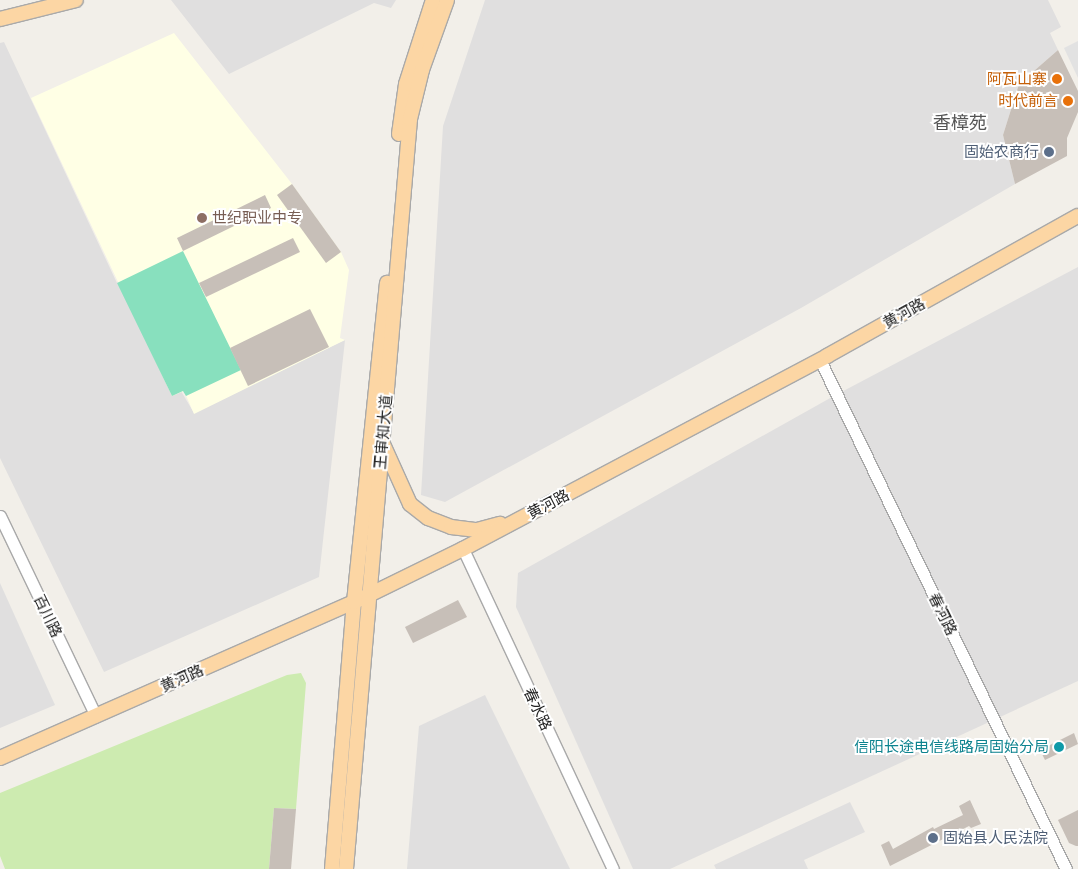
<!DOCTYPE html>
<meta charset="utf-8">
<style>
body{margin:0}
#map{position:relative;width:1078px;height:869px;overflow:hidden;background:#f2efe9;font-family:"Golos Text","Noto Sans SC",sans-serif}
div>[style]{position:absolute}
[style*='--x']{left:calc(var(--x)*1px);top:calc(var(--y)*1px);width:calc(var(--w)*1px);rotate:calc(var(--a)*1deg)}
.residential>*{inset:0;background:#e0dfdf}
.education>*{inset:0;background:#ffffe5}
.grass>*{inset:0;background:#cdebb0}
.pitch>*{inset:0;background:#88e0be}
.parking>*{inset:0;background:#e2e2e2}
.building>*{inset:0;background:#c7bfb8}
.roads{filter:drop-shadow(1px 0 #a9a9a9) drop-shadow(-1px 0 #a9a9a9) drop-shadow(0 1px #a9a9a9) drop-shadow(0 -1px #a9a9a9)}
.minor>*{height:11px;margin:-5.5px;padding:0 5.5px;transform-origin:5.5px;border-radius:5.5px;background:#fff}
.major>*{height:14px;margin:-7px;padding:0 7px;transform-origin:7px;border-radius:7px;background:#fcd6a4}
.dots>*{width:14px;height:14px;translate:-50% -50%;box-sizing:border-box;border:2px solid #fff;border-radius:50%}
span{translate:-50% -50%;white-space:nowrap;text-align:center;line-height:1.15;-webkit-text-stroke:4px #fff;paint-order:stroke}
.food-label{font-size:15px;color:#c56008}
.right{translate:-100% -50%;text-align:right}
.service-label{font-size:15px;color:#4e5e75}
.left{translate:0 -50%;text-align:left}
.education-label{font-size:15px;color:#785e54}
.street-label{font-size:15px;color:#222}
.culture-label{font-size:15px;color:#0d838f}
.quarter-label{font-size:18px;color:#555}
</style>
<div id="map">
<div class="residential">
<div style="clip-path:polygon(171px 0,396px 0,391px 8px,374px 3px,229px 74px)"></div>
<div style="clip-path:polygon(485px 0,1048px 0,1061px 27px,1050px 33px,1058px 50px,1019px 84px,1003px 135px,1015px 184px,801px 308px,445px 502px,421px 495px,443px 126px)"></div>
<div style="clip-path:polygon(4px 42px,117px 283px,194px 413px,345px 340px,319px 577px,104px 672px,0 458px,0 43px)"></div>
<div style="clip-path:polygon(1078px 267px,1078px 681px,670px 869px,633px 869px,516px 607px,518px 573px,832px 397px)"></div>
<div style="clip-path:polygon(0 583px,55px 705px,0 728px)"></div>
<div style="clip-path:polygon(485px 695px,570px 869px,407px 869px,419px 726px)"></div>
<div style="clip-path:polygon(850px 802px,865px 832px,804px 860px,808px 869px,716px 869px,714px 865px)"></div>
</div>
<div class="education">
<div style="clip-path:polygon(174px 33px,292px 184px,341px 252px,349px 270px,340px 338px,345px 340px,194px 414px,184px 391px,172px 396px,31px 98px)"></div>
</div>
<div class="grass">
<div style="clip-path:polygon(301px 673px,306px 683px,296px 809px,274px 808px,269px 869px,5px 869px,0 856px,0 793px,287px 675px)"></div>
</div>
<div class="pitch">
<div style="clip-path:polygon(183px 251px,241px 370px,186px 396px,183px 391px,172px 396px,117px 283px)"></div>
</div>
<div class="parking">
<div style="clip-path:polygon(1078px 41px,1078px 78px,1064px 48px)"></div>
</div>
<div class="building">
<div style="clip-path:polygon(1058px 50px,1078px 91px,1078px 112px,1067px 138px,1067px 156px,1015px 184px,1003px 135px,1019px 84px)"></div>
<div style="clip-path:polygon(292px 184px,341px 252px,326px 263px,277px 195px)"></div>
<div style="clip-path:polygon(265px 195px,271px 208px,183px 251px,177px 238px)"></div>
<div style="clip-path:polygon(293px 238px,300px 252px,206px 297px,199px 283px)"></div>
<div style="clip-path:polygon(310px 309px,329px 347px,248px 386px,230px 348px)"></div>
<div style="clip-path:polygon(458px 600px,467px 617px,413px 643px,405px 627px)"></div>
<div style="clip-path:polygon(1074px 733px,1078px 744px,1045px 760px,1040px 750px)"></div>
<div style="clip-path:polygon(970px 800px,981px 824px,971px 828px,969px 826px,890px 866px,881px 845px,889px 841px,893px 849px,933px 827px,934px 829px,963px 815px,959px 806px)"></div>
<div style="clip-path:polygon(274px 808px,296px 809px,291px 869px,269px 869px)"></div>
<div style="clip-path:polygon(1078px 810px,1078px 846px,1076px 846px,1069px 843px,1058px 820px)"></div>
</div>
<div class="roads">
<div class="minor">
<div style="--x:820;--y:360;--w:565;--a:64.21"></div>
<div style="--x:0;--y:516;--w:222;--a:64.4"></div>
<div style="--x:463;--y:549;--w:353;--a:64.9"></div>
</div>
<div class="major">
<div style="--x:0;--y:19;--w:78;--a:-14"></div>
<div style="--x:399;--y:134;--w:50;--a:-82"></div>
<div style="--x:406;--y:84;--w:88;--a:-72.2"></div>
<div style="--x:383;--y:444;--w:66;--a:65.8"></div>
<div style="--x:410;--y:504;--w:23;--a:38"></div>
<div style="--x:428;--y:518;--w:25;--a:21"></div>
<div style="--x:451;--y:527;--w:26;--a:7"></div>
<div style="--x:477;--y:530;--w:24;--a:-15"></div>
<div style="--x:0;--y:758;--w:403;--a:-23.8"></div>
<div style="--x:369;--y:595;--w:105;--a:-26.1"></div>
<div style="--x:463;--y:549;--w:412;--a:-27.9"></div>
<div style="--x:827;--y:356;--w:287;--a:-29.2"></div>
<div style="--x:332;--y:869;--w:268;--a:-85.3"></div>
<div style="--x:354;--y:602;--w:321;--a:-84.1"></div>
<div style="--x:346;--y:869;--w:753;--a:-85.12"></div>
<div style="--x:410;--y:119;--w:50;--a:-76.2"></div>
<div style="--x:422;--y:70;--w:74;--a:-70.3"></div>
</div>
</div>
<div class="dots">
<div style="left:1057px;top:79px;background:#e8710a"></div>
<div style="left:1068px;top:101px;background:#e8710a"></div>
<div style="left:1049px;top:152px;background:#5c6f8a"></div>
<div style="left:202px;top:218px;background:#8d6e63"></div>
<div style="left:1059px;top:747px;background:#0f9aa8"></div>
<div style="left:933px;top:838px;background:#5c6f8a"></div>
</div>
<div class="food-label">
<span class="right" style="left:1047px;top:79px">阿瓦山寨</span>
<span class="right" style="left:1058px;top:101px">时代前言</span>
</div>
<div class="service-label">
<span class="right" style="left:1039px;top:152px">固始农商行</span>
<span class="left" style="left:943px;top:838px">固始县人民法院</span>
</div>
<div class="education-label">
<span class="left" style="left:212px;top:218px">世纪职业中专</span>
</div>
<div class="street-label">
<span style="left:904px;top:313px;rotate:-29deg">黄河路</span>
<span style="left:383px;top:432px;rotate:-85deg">王审知大道</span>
<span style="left:548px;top:504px;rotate:-28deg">黄河路</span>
<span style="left:943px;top:614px;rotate:64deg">春河路</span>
<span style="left:48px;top:616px;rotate:64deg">百川路</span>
<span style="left:182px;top:678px;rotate:-24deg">黄河路</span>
<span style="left:538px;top:709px;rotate:65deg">春水路</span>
</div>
<div class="culture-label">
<span class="right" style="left:1049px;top:747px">信阳长途电信线路局固始分局</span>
</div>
<div class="quarter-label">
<span style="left:960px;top:122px">香樟苑</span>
</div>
</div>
